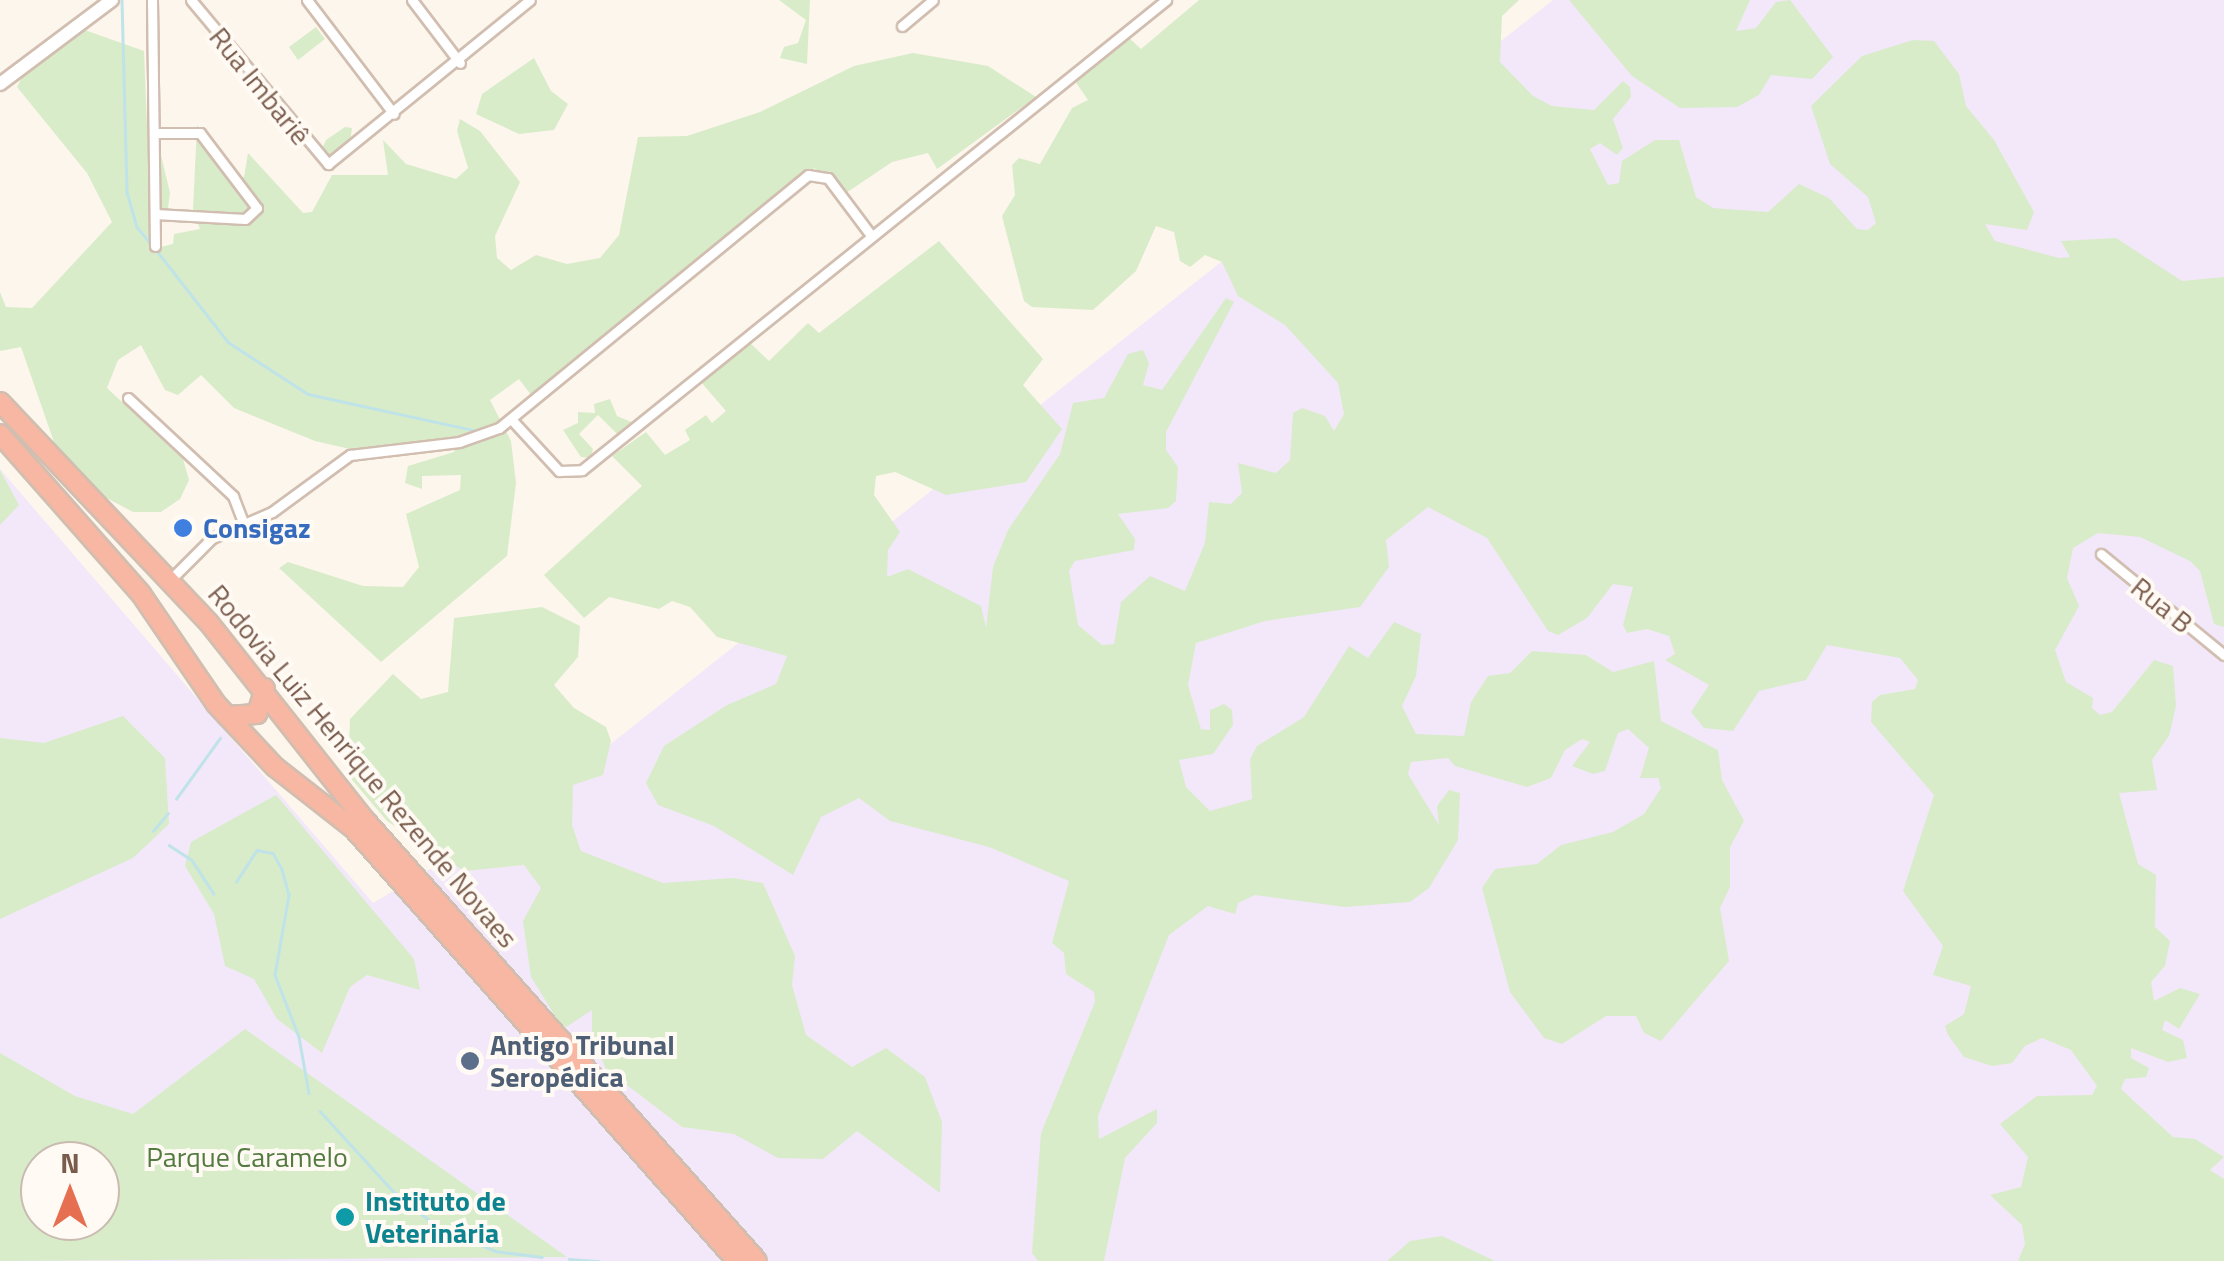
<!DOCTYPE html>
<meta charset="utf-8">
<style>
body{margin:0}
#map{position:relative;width:2224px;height:1261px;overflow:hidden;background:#fdf6ec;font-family:"Titillium Web",sans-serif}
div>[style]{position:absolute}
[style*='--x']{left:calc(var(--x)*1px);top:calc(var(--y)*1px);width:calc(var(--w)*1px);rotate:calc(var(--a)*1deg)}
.education>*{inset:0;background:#f3e8fa}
.green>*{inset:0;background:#d8ecc9}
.stream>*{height:2.5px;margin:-1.25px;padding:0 1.25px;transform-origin:1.25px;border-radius:1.25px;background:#bfe3e8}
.roads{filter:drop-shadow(2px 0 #d1beb0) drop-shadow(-2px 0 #d1beb0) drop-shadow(0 2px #d1beb0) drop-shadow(0 -2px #d1beb0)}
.street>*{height:9px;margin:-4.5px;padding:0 4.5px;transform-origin:4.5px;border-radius:4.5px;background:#fff}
.secondary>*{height:12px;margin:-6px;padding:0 6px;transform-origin:6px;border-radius:6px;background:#fff}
.highway>*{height:18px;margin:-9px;padding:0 9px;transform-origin:9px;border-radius:9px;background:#f7b7a3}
.dots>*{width:28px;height:28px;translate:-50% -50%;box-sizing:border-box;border:5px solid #fffaf3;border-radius:50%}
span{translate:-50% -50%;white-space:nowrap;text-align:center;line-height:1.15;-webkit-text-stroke:8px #fffaf3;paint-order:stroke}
.street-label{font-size:28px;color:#7a5c4d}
.shop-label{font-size:28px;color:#366cbe;font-weight:700}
.left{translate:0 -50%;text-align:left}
.service-label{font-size:28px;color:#4e5e75;font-weight:700}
.park-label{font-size:28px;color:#537a41}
.culture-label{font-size:28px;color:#0d838f;font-weight:700}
.north{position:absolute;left:20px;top:1141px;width:100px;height:100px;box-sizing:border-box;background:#fffaf3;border:2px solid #cabbb1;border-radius:50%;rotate:0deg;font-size:28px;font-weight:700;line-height:40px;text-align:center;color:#7a5c4d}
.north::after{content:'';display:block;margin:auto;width:35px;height:45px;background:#e76f51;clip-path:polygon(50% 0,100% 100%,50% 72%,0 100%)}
</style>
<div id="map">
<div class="education">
<div style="clip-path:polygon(evenodd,1553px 0,2224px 0,2224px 1261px,0 1261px,0 469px,373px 903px,518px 817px,1553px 0,40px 1161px,100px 1161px,100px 1221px,40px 1221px,40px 1161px)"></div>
</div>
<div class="green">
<div style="clip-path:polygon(779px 0,810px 0,807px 64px,780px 58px,784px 47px,798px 43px,806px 20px)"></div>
<div style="clip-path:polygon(1199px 0,1519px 0,1502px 16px,1500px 62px,1533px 96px,1552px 106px,1594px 110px,1623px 81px,1630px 87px,1631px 97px,1613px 119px,1623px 148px,1617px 155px,1600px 143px,1590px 149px,1608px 185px,1619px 183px,1622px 161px,1655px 140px,1679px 140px,1696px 197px,1713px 208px,1768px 212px,1799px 184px,1829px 198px,1857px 229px,1868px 230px,1876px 223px,1868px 197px,1830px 164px,1811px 106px,1862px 56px,1913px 40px,1934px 41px,1959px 74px,1966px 106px,1994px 140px,2034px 212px,2027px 230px,1985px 224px,1995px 241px,2059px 258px,2070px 257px,2061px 241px,2116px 238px,2182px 281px,2224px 277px,2224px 627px,2214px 624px,2200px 571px,2190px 561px,2140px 537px,2098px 533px,2073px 548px,2067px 578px,2079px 606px,2055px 650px,2066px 682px,2093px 698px,2092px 708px,2100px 715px,2112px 712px,2154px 660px,2173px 666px,2176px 706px,2169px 736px,2152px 760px,2157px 790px,2119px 793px,2138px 864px,2156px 875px,2155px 927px,2170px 941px,2165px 966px,2151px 982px,2154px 1001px,2180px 988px,2200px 994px,2179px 1029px,2165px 1020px,2162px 1030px,2183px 1040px,2187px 1058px,2168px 1062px,2131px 1048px,2131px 1058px,2149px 1068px,2146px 1077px,2125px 1079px,2121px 1089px,2173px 1137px,2195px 1139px,2224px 1157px,2210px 1170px,2224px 1179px,2224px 1261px,2018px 1261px,2025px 1244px,2022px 1225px,1990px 1195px,2021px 1187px,2028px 1157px,2000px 1124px,2037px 1096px,2092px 1095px,2097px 1086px,2071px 1050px,2042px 1038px,2025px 1046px,2012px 1063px,1992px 1066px,1964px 1057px,1948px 1035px,1945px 1026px,1964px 1014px,1971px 986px,1933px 975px,1943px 946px,1903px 891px,1934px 795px,1871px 722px,1872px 702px,1880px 695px,1915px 689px,1918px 680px,1900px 658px,1827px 645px,1806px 680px,1759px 691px,1733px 731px,1704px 728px,1691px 712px,1709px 685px,1665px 660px,1675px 654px,1669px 636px,1647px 629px,1627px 633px,1623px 625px,1633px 587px,1613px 584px,1587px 618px,1558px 635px,1548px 631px,1487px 538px,1428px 507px,1386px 540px,1389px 567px,1360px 607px,1265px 621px,1196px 643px,1188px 685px,1201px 729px,1210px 730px,1210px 710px,1224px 704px,1232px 710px,1233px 725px,1213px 754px,1179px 760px,1186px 787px,1210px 811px,1252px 799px,1250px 759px,1257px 746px,1304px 717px,1349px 646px,1368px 658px,1394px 622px,1421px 634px,1416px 676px,1402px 706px,1416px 734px,1464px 736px,1471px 702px,1488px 676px,1510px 673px,1532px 651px,1586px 655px,1613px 672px,1654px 661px,1661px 721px,1718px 750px,1722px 780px,1744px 821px,1730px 847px,1730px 887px,1720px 908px,1729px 961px,1661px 1041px,1644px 1033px,1636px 1016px,1606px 1016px,1562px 1044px,1544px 1038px,1510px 992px,1482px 888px,1495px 869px,1537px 864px,1561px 845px,1613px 832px,1644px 814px,1661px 788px,1658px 778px,1640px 778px,1649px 748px,1628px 729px,1618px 733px,1605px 771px,1593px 774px,1572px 766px,1590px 742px,1582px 739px,1565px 750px,1551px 778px,1527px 787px,1455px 766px,1448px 758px,1411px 762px,1408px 774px,1439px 825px,1437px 806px,1449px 790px,1460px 793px,1458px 840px,1429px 888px,1410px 902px,1345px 907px,1255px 895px,1238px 903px,1235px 914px,1208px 906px,1169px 935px,1098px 1116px,1099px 1139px,1157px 1109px,1157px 1123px,1125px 1158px,1104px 1261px,1038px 1261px,1032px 1253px,1041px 1133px,1095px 1002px,1094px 992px,1066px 974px,1064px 953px,1052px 943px,1069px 881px,989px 847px,890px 821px,859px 798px,821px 817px,793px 875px,714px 826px,658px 805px,646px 783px,664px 746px,727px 705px,776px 684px,787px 656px,717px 637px,690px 607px,672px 601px,659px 609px,609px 597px,584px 618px,544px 575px,642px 486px,612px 456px,646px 432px,665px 455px,690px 440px,685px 430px,706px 415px,712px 423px,726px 411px,701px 382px,749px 342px,769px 361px,808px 323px,819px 333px,939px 241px,1043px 359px,1023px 385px,1062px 429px,1026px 482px,946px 495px,895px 472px,876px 476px,874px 495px,900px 532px,888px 550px,887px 577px,908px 569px,981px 606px,986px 628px,993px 567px,1008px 530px,1060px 454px,1073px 403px,1104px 398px,1128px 354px,1143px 350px,1149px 363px,1143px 385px,1162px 390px,1226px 298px,1234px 302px,1166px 432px,1166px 450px,1178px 467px,1176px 501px,1168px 508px,1118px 514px,1135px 539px,1134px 550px,1075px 561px,1069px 571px,1078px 625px,1102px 645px,1114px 644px,1121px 602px,1150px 576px,1185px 591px,1205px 543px,1209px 502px,1231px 504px,1242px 493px,1238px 463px,1276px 473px,1290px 460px,1293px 413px,1302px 408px,1325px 416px,1334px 431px,1344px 414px,1338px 383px,1285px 325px,1238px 296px,1222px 262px,1205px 255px,1190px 267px,1180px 261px,1174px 232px,1156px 226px,1136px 271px,1093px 310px,1032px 307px,1024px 301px,1002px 216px,1015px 195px,1012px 165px,1019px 158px,1040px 164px,1072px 108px,1088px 100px,1073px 78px,1128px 37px,1141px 49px)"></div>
<div style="clip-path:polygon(1569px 0,1750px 0,1736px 31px,1756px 28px,1776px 2px,1790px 0,1833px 57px,1812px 79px,1771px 75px,1759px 95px,1737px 107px,1680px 108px,1632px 76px)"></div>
<div style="clip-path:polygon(316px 27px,325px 39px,298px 60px,289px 47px)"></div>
<div style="clip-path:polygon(79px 28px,144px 51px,148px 150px,161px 155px,170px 193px,168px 208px,150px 219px,152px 249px,173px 244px,174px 234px,200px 229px,193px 210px,197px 125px,237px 179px,244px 177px,248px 153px,303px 213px,312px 212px,332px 175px,388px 175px,383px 140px,406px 164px,456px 179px,468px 168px,457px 131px,460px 119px,480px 131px,520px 182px,495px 236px,497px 258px,511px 270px,536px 255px,567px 264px,600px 258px,619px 235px,638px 137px,687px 136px,760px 112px,854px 66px,913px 53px,988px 66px,1036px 97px,937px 169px,928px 153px,892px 162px,846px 193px,814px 168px,531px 395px,519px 379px,490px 400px,511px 441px,516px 483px,507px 556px,381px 662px,279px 568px,288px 562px,363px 586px,403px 587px,419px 567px,406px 514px,460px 490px,461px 475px,422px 476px,422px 489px,405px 483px,408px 466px,454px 452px,456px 440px,354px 450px,315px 441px,234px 408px,201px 375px,178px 395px,165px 390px,141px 345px,118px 360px,107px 388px,183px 459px,189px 480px,180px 499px,161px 512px,133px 512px,103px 496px,55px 445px,21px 347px,0 351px,0 292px,6px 307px,32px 308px,112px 222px,87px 173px,17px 87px,25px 71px)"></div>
<div style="clip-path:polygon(534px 58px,551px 91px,568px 104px,554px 130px,519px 134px,476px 114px,482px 94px)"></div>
<div style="clip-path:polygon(345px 127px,352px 128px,350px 142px,328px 157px,322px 149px,326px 140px)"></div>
<div style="clip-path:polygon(610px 399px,617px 416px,636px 424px,620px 437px,598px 415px,579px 434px,593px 449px,591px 458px,581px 457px,563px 430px,578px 423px,578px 412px,595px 413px,594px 404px)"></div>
<div style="clip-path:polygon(0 470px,19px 505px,0 525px)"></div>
<div style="clip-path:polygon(542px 607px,580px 626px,578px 657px,554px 685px,574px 708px,606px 727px,611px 741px,603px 775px,573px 785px,572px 825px,581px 851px,663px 883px,733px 878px,763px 883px,795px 956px,792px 985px,806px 1035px,852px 1067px,886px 1048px,925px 1077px,942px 1122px,940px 1193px,857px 1131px,823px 1159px,778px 1158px,734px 1134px,682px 1127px,606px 1069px,592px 1037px,592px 1010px,563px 1029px,531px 977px,523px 921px,541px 888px,524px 865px,464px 871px,387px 821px,348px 775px,350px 719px,393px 674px,421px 699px,448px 692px,454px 618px)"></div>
<div style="clip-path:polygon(123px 716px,165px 758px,169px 824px,133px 858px,0 919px,0 738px,44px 743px)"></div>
<div style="clip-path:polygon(276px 795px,414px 959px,420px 990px,367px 975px,350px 987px,322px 1053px,277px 1019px,254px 979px,225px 966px,214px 914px,185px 866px,191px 842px)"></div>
<div style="clip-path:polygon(evenodd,245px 1029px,567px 1257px,0 1261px,0 1053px,75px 1096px,133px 1114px,245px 1029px,100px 1161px,100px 1221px,40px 1221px,40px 1161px,100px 1161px)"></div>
<div style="clip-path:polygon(1442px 1236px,1495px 1261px,1387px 1261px,1410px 1241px)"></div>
</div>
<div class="stream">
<div style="--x:122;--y:0;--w:192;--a:88.5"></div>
<div style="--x:127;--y:192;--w:36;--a:74"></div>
<div style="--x:137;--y:227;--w:23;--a:50"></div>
<div style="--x:157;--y:251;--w:115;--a:52"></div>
<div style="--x:228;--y:342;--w:95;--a:33"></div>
<div style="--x:308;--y:394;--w:169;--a:12.3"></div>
<div style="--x:176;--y:799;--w:75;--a:-54.2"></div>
<div style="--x:153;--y:831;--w:23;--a:-50"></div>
<div style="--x:169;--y:845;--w:27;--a:33"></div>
<div style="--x:192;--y:860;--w:40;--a:57.1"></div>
<div style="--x:236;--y:882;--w:38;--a:-57"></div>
<div style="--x:257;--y:850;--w:16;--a:11"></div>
<div style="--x:273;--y:853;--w:18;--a:61"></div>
<div style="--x:282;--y:869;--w:27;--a:75"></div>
<div style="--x:289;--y:895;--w:81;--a:99.9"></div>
<div style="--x:275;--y:975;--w:66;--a:68.8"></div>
<div style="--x:299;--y:1037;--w:57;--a:79.9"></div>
<div style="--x:320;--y:1111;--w:108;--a:47.6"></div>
<div style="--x:393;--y:1191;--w:54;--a:39"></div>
<div style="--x:435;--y:1225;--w:65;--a:23.4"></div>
<div style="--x:495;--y:1251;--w:47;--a:7.3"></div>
<div style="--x:569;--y:1259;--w:30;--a:4"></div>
</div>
<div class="roads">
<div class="street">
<div style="--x:152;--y:0;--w:246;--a:89.3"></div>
<div style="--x:191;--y:0;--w:214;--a:50.1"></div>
<div style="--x:328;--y:164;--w:260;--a:-39.1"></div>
<div style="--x:307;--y:0;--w:143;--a:52.7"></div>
<div style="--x:412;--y:0;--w:79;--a:52.7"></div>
<div style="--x:902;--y:26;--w:40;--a:-40"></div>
<div style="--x:155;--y:133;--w:45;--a:0"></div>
<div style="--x:200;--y:133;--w:94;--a:52.8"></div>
<div style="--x:257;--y:208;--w:16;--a:137"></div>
<div style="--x:245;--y:219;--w:90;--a:-176.8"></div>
<div style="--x:128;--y:398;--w:144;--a:43"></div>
<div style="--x:233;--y:496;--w:28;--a:69"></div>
<div style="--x:511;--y:419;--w:71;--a:47.3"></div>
<div style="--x:559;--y:471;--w:23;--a:-2"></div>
<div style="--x:582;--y:470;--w:750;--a:-38.83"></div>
<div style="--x:2101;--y:554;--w:159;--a:39.4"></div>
<div style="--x:170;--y:580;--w:59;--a:-45"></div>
<div style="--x:212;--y:538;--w:65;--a:-23.4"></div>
<div style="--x:272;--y:512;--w:97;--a:-36.2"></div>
<div style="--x:350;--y:455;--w:110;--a:-6.8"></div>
<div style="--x:459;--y:442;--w:42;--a:-19.3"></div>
<div style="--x:499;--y:428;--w:399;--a:-39.3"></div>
<div style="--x:808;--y:175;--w:20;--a:9"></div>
<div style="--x:828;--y:178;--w:70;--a:53.1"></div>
</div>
<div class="secondary">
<div style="--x:0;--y:84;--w:140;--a:-36.9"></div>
</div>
<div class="highway">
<div style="--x:0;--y:402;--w:304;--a:46.6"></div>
<div style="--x:209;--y:623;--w:250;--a:51.7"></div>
<div style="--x:364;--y:819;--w:591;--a:48.36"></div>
<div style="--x:0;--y:434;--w:213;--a:48.6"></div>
<div style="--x:141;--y:594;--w:133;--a:55.7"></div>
<div style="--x:216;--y:704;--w:86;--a:46.9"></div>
<div style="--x:275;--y:767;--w:100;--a:38.1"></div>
<div style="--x:354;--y:829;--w:577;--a:48.44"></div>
<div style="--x:227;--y:716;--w:30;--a:-4"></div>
<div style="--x:257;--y:714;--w:27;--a:-73"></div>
</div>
</div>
<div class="dots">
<div style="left:183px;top:528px;background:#3f7fe0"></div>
<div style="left:470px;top:1061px;background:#5c6f8a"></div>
<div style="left:345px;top:1217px;background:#0f9aa8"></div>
</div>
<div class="street-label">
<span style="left:260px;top:86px;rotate:51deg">Rua Imbariê</span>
<span style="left:2162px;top:605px;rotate:39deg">Rua B</span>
<span style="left:363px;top:766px;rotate:50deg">Rodovia Luiz Henrique Rezende Novaes</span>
</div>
<div class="shop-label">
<span class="left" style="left:203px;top:528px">Consigaz</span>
</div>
<div class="service-label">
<span class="left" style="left:490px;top:1061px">Antigo Tribunal<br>Seropédica</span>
</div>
<div class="park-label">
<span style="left:247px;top:1157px">Parque Caramelo</span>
</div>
<div class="culture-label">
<span class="left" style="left:365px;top:1217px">Instituto de<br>Veterinária</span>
</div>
<div class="north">N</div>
</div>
